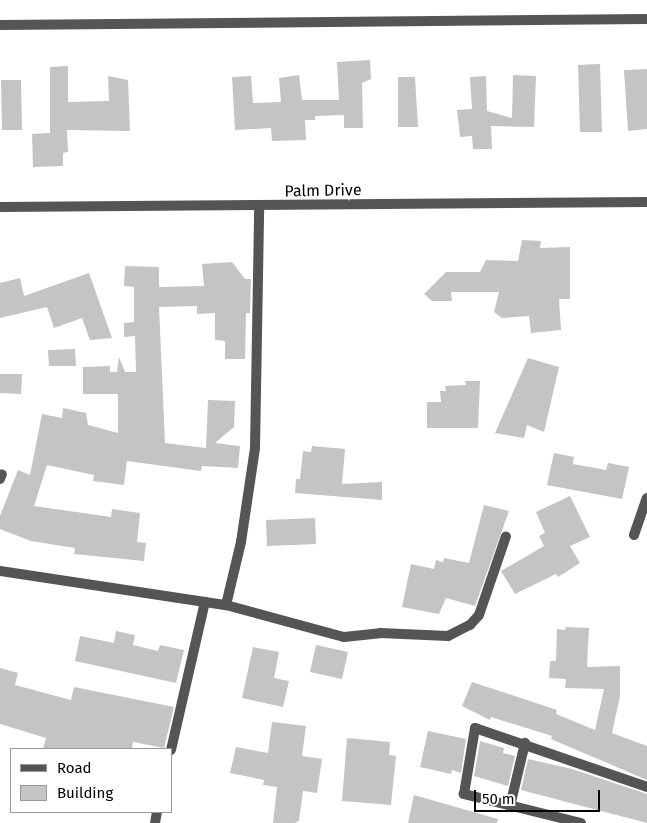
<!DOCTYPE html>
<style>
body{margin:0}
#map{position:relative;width:647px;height:823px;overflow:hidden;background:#fff;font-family:"Fira Sans",sans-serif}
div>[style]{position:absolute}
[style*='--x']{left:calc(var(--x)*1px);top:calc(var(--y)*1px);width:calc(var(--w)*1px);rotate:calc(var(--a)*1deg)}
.building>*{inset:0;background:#c4c4c4}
.minor>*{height:10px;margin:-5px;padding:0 5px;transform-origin:5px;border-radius:5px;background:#555}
.tertiary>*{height:10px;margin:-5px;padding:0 5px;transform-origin:5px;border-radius:5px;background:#555}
span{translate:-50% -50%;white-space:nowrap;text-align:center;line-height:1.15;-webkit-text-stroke:4px #fff;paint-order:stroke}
.street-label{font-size:16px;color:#000}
.legend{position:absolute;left:10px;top:748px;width:162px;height:65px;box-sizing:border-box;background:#fff;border:1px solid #999;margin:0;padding:6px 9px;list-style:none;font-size:15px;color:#000}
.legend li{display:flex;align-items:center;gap:10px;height:25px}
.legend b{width:25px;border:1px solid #999}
.scale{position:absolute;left:474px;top:790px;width:126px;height:22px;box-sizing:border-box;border:2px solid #000;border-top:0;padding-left:6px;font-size:15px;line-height:18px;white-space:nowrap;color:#000;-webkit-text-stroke:4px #fff;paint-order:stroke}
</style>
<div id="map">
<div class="building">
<div style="clip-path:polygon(370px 60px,371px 79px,362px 83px,363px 128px,344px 128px,344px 115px,315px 116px,315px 120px,305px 120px,306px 140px,272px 141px,271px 128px,235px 130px,232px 77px,251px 76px,253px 103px,281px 102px,279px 78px,299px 75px,302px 100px,339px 100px,337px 62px)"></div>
<div style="clip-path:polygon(600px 64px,602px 132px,580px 132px,578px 65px)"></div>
<div style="clip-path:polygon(68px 66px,68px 102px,109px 101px,108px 76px,128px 80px,130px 131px,67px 130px,68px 152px,63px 153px,63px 166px,33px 167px,32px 134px,50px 133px,50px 67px)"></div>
<div style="clip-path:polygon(647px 69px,647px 129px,628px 131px,624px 70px)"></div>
<div style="clip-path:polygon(513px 75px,536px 76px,534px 127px,491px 126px,492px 149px,473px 149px,472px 136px,460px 137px,457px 110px,472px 109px,470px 77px,486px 76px,487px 111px,512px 118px)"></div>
<div style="clip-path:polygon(398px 77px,415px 77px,418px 127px,398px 127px)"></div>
<div style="clip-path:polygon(1px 80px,21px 80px,22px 130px,2px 130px)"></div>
<div style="clip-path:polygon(522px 240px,541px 241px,540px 248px,570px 247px,570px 299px,559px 299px,561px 330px,531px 333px,529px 316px,502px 318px,494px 312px,499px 292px,451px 292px,452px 301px,432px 301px,424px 294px,446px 272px,480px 272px,486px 260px,518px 261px)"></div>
<div style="clip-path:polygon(232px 262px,245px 279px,251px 279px,250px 313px,246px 313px,245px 359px,225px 359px,225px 341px,215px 340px,215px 313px,197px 314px,197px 306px,159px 307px,165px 443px,206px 448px,208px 400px,235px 401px,234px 427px,215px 443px,240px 446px,238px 468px,202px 466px,201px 471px,127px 461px,124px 485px,93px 481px,94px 475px,47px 465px,34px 506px,111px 517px,112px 509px,140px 513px,137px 542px,146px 543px,144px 561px,74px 554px,75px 548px,31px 541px,0 529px,0 516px,18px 470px,30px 475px,42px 414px,62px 418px,63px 408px,86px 413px,88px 425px,118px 433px,118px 394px,83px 394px,83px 367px,110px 366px,110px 372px,117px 372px,119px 357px,125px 372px,136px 372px,135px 336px,124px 337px,124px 323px,134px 322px,134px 287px,124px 286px,125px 266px,159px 267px,159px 287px,204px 286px,202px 264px)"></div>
<div style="clip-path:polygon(89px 273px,112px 338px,90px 340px,82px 318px,54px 328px,47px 307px,0 318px,0 283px,20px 278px,24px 296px)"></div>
<div style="clip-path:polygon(75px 349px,76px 366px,49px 366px,48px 350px)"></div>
<div style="clip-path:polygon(528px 358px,559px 367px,544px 432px,527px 425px,524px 438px,495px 433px)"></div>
<div style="clip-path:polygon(0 374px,22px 374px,21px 394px,0 393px)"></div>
<div style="clip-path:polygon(465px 381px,480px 381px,478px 428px,427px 428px,427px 402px,441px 402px,440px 391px,446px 391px,445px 386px,466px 385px)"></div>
<div style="clip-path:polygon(312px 446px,345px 449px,342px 484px,382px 482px,382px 500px,295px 493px,296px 479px,300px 479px,303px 451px,311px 452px)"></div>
<div style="clip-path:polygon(554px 453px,574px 457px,573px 464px,606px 470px,608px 463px,629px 467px,622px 499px,547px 485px)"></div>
<div style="clip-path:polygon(570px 496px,590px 537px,570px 546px,580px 563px,558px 577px,556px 574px,515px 594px,501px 571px,544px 546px,539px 536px,545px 533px,536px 512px)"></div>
<div style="clip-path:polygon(484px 505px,509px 511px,475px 606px,446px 598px,439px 614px,402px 607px,411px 564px,434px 569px,436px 560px,443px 562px,444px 558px,469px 563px)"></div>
<div style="clip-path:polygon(315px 518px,316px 544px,267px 546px,266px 520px)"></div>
<div style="clip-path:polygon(566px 627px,589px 628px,587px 667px,620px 666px,620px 696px,612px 733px,647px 746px,647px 780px,551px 739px,552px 736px,491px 717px,490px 720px,462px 706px,472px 682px,557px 710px,556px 714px,595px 730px,604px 689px,565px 688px,566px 679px,549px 678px,550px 661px,556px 661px,557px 629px,565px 630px)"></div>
<div style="clip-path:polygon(116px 631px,135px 635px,133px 645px,158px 651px,160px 645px,184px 650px,176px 683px,75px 661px,80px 636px,114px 643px)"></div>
<div style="clip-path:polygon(316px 645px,348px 652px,342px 679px,310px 672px)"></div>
<div style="clip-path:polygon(253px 647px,279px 652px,274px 678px,289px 681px,283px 707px,242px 698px)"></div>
<div style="clip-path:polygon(0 668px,18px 673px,15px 685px,71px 700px,74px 687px,174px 707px,164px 748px,133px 742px,132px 749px,43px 749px,46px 738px,0 724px)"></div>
<div style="clip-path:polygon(272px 722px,306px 726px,302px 756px,322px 759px,317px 793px,303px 791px,299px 821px,295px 823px,273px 823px,277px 787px,263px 785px,264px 780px,230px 773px,236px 747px,268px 753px)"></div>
<div style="clip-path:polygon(428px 731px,466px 739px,461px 773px,452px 770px,451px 774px,420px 767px)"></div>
<div style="clip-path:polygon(347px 738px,390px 742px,389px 755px,396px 756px,391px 805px,342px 801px)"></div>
<div style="clip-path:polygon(480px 741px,504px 748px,503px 753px,515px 756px,508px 786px,474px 776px)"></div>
<div style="clip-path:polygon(528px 759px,572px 769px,647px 794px,647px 823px,521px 790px)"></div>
<div style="clip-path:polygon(414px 795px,498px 819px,497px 823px,408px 823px)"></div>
</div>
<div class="minor">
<div style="--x:0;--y:25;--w:647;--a:-0.53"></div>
<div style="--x:0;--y:479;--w:5;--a:-68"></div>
<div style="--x:634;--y:535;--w:39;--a:-71"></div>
<div style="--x:0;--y:571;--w:229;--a:8.6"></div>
<div style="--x:226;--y:605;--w:122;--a:15.2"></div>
<div style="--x:344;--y:637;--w:36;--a:-6"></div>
<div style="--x:380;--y:633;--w:68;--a:2.5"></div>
<div style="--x:448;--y:636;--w:25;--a:-27"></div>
<div style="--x:470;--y:625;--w:13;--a:-48"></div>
<div style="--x:479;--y:615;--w:83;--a:-71.1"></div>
<div style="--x:226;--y:605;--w:65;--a:-76.6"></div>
<div style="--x:241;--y:542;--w:95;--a:-81.5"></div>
<div style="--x:255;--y:448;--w:241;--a:-89"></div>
<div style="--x:171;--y:750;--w:152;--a:-77.1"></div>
<div style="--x:510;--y:806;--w:65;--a:-76.6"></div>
<div style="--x:155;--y:823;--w:11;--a:-80"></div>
<div style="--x:581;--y:823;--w:121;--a:-166.1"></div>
<div style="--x:464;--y:794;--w:67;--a:-80.5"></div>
<div style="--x:475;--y:728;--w:182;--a:18.9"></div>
</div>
<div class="tertiary">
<div style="--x:0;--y:207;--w:647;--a:-0.44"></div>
</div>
<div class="street-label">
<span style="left:323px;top:191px;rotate:-1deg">Palm Drive</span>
</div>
<ul class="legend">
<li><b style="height:6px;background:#555"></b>Road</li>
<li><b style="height:14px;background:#c4c4c4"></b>Building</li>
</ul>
<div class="scale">50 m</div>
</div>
